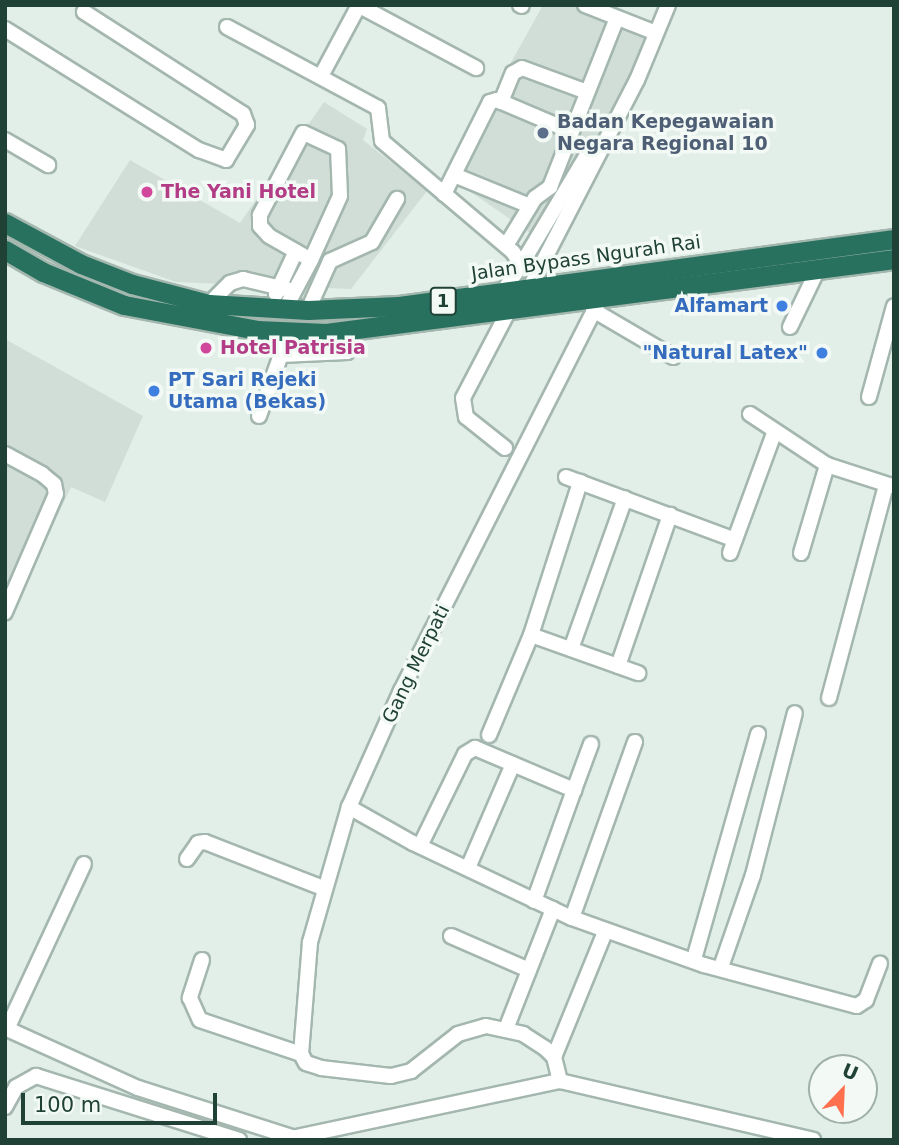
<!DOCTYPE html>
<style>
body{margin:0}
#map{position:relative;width:899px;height:1145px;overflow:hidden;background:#e2eee8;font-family:"DejaVu Sans",sans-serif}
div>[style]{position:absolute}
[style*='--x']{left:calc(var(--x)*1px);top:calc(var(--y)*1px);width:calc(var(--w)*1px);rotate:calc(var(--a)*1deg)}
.built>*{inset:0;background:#d0ded7}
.roads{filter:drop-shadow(2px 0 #a4b7af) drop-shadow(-2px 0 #a4b7af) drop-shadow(0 2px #a4b7af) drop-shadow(0 -2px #a4b7af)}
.minor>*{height:14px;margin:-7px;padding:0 7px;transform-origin:7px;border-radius:7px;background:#fff}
.highway>*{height:19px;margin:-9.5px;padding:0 9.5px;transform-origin:9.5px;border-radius:9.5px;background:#27715e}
.dots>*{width:19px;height:19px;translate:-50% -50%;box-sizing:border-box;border:4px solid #f3faf6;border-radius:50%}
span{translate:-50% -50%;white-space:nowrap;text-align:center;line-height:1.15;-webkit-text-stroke:7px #f3faf6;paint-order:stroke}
.shield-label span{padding:2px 5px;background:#f3faf6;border:2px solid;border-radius:5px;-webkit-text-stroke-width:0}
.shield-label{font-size:18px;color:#1f4136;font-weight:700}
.service-label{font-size:19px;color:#4e5e75;font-weight:700}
.left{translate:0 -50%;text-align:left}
.hotel-label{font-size:19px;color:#b23c85;font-weight:700}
.street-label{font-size:19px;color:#1f4136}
.shop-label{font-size:19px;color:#366cbe;font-weight:700}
.right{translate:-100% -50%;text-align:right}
.frame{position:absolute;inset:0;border:7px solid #1f4136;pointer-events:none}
.north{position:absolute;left:808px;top:1054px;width:70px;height:70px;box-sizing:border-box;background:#f3faf6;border:2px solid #9eb0a9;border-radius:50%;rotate:23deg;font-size:19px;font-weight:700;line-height:28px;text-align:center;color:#1f4136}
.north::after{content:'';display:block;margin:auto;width:24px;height:32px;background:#ff704f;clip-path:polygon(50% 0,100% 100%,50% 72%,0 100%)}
.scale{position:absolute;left:21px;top:1093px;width:196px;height:32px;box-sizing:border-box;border:4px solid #1f4136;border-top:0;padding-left:9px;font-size:21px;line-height:24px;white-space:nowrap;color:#1f4136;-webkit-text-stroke:5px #f3faf6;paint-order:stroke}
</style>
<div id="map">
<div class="built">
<div style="clip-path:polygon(543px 5px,588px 5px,664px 37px,558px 240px,546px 244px,448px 176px)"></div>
<div style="clip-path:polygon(324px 102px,367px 129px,363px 140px,427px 191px,351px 289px,176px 282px,75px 246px,130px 160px,240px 223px)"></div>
<div style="clip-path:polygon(5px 339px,143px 416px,105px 502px,71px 487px,5px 625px)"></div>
</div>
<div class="roads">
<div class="minor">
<div style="--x:358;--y:5;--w:134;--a:28.1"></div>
<div style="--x:520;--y:5;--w:2;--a:27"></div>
<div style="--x:585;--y:5;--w:71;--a:21.5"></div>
<div style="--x:227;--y:27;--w:171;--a:28.2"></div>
<div style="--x:378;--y:108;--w:33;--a:83"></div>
<div style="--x:382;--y:141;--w:172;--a:40.3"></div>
<div style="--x:513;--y:252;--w:15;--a:58"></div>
<div style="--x:521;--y:265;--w:34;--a:124"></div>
<div style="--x:5;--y:29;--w:229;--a:32"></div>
<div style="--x:199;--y:150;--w:29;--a:20"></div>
<div style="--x:226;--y:160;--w:41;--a:-59"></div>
<div style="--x:247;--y:125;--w:12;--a:-110"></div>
<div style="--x:243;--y:114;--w:189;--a:-147.3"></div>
<div style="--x:321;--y:76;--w:81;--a:-61.8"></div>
<div style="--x:501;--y:102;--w:31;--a:-68"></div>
<div style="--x:513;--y:73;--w:10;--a:-29"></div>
<div style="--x:522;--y:68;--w:69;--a:20.3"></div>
<div style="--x:5;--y:140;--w:50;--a:30.2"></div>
<div style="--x:454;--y:175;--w:82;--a:22.2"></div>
<div style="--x:444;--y:194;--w:103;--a:-63.4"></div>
<div style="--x:490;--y:102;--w:7;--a:-16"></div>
<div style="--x:497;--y:100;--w:79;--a:23"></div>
<div style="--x:507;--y:244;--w:54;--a:-58.7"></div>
<div style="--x:535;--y:198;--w:19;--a:-36"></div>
<div style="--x:550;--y:187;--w:182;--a:-68.4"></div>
<div style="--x:521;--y:265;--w:125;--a:-59.1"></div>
<div style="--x:529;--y:289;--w:235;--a:-62.7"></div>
<div style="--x:637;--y:80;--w:81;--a:-67.5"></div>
<div style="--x:276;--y:294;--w:47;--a:-65.1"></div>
<div style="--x:209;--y:304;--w:30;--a:-45"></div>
<div style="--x:230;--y:283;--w:14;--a:-17"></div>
<div style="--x:243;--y:279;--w:52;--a:13.2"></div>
<div style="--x:285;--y:309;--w:55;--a:-62"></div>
<div style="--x:311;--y:260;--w:70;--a:-65.6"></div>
<div style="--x:340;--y:196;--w:47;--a:-92.4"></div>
<div style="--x:338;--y:149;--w:38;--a:-155"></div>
<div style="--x:303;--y:133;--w:93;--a:117.7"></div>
<div style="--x:260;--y:215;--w:11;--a:90"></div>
<div style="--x:260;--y:226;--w:13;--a:48"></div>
<div style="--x:269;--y:236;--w:48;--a:29.7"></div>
<div style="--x:308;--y:310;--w:54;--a:-65.8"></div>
<div style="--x:330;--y:261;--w:46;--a:-24.3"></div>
<div style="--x:372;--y:242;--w:50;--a:-59.8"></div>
<div style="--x:593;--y:310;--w:93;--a:30.4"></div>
<div style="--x:790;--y:327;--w:64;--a:-64.2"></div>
<div style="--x:281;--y:355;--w:66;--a:-2.6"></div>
<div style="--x:347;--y:352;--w:23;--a:-77"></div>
<div style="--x:869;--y:397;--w:94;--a:-74.6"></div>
<div style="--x:750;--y:414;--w:92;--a:33.5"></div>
<div style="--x:827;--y:465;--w:68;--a:17.9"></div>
<div style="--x:259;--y:416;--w:89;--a:-70.3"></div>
<div style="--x:505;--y:448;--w:50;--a:-141.5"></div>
<div style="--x:466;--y:417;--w:19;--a:-99"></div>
<div style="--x:463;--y:398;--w:99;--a:-62.4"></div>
<div style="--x:5;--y:454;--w:42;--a:28.4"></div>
<div style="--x:42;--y:474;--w:16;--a:40"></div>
<div style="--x:54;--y:484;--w:10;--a:79"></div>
<div style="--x:56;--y:494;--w:129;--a:113.4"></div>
<div style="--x:566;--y:477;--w:180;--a:20.4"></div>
<div style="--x:730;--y:553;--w:130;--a:-69.8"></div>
<div style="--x:801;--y:553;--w:92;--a:-73.5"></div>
<div style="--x:531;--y:635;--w:114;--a:19.6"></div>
<div style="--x:571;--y:649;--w:160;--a:-70.3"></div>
<div style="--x:618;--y:666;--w:160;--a:-71"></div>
<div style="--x:829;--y:698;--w:220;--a:-75"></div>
<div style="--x:489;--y:735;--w:108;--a:-67.2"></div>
<div style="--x:531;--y:635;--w:161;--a:-72.2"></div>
<div style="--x:574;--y:790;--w:49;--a:-69.7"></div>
<div style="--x:349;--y:807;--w:73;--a:29.4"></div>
<div style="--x:413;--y:843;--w:176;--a:25.3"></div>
<div style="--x:572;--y:918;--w:140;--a:19.6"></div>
<div style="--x:704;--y:965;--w:158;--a:15"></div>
<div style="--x:857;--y:1006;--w:11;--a:-34"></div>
<div style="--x:866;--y:1000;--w:39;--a:-69"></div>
<div style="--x:420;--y:846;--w:102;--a:-63.9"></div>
<div style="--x:465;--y:754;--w:12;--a:-31"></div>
<div style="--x:475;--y:748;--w:108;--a:23"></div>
<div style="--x:574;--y:790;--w:118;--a:109.8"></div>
<div style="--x:187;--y:859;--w:19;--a:-55"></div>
<div style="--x:198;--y:843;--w:7;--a:-8"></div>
<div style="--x:205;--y:842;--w:127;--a:21.3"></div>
<div style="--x:468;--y:868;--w:113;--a:-66.6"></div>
<div style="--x:572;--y:918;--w:187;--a:-70.3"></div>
<div style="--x:451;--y:936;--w:85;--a:23.6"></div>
<div style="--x:694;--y:959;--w:234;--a:-74.1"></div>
<div style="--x:202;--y:960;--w:40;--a:108"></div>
<div style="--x:190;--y:998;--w:24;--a:66"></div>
<div style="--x:200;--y:1020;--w:107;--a:18.6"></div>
<div style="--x:301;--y:1054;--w:10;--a:61"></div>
<div style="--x:306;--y:1063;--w:16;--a:18"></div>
<div style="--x:321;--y:1068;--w:70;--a:6.5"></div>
<div style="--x:391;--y:1076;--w:21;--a:-14"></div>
<div style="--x:411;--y:1071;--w:60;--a:-38.2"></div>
<div style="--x:458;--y:1034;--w:29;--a:-16"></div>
<div style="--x:486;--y:1026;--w:38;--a:12"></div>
<div style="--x:523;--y:1034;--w:27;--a:33"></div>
<div style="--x:546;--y:1049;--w:11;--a:45"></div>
<div style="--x:554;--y:1057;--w:25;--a:76"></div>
<div style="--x:721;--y:967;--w:97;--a:-70.8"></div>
<div style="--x:753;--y:875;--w:167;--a:-75.5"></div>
<div style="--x:5;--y:1028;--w:146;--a:24.3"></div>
<div style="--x:138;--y:1088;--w:162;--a:17.7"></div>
<div style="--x:7;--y:1029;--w:182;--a:-65"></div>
<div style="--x:506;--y:1029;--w:129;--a:-68.6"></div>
<div style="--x:301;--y:1054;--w:112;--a:-85.4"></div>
<div style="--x:310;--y:942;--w:141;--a:-73.9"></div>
<div style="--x:349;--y:807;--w:127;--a:-65.9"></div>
<div style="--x:401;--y:691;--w:443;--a:-63.1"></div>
<div style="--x:554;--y:1057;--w:135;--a:-67.8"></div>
<div style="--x:5;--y:1107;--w:23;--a:-61"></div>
<div style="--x:16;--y:1087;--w:23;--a:-29"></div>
<div style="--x:36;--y:1076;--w:213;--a:17.5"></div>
<div style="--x:282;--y:1140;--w:284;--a:-12"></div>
<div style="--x:560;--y:1081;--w:260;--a:13.1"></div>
</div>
<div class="highway">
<div style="--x:5;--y:223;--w:86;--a:28.3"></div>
<div style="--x:81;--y:264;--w:55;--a:21.4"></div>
<div style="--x:132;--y:284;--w:80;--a:14.6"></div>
<div style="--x:209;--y:304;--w:99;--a:3.5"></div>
<div style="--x:308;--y:310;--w:91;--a:-2.5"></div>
<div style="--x:399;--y:306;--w:500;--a:-7.7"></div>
<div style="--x:5;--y:250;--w:44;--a:30.1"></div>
<div style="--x:43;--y:272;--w:87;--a:22.2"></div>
<div style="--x:124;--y:305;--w:135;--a:10.6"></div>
<div style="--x:257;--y:330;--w:69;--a:2.5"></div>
<div style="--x:326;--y:333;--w:573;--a:-7.42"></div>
</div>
</div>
<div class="dots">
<div style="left:543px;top:133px;background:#5c6f8a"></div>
<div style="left:147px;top:192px;background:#d1479c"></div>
<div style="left:782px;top:306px;background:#3f7fe0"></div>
<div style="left:206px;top:348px;background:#d1479c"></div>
<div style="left:822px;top:353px;background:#3f7fe0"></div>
<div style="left:154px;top:391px;background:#3f7fe0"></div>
</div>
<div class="shield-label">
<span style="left:443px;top:301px">1</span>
</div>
<div class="service-label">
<span class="left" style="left:557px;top:133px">Badan Kepegawaian<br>Negara Regional 10</span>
</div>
<div class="hotel-label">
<span class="left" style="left:161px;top:192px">The Yani Hotel</span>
<span class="left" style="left:220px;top:348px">Hotel Patrisia</span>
</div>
<div class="street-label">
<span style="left:586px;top:258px;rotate:-8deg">Jalan Bypass Ngurah Rai</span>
<span style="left:416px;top:664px;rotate:-64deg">Gang Merpati</span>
</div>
<div class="shop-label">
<span class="right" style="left:768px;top:306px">Alfamart</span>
<span class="right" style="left:808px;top:353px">"Natural Latex"</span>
<span class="left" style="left:168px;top:391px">PT Sari Rejeki<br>Utama (Bekas)</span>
</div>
<div class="frame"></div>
<div class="north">U</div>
<div class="scale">100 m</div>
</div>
